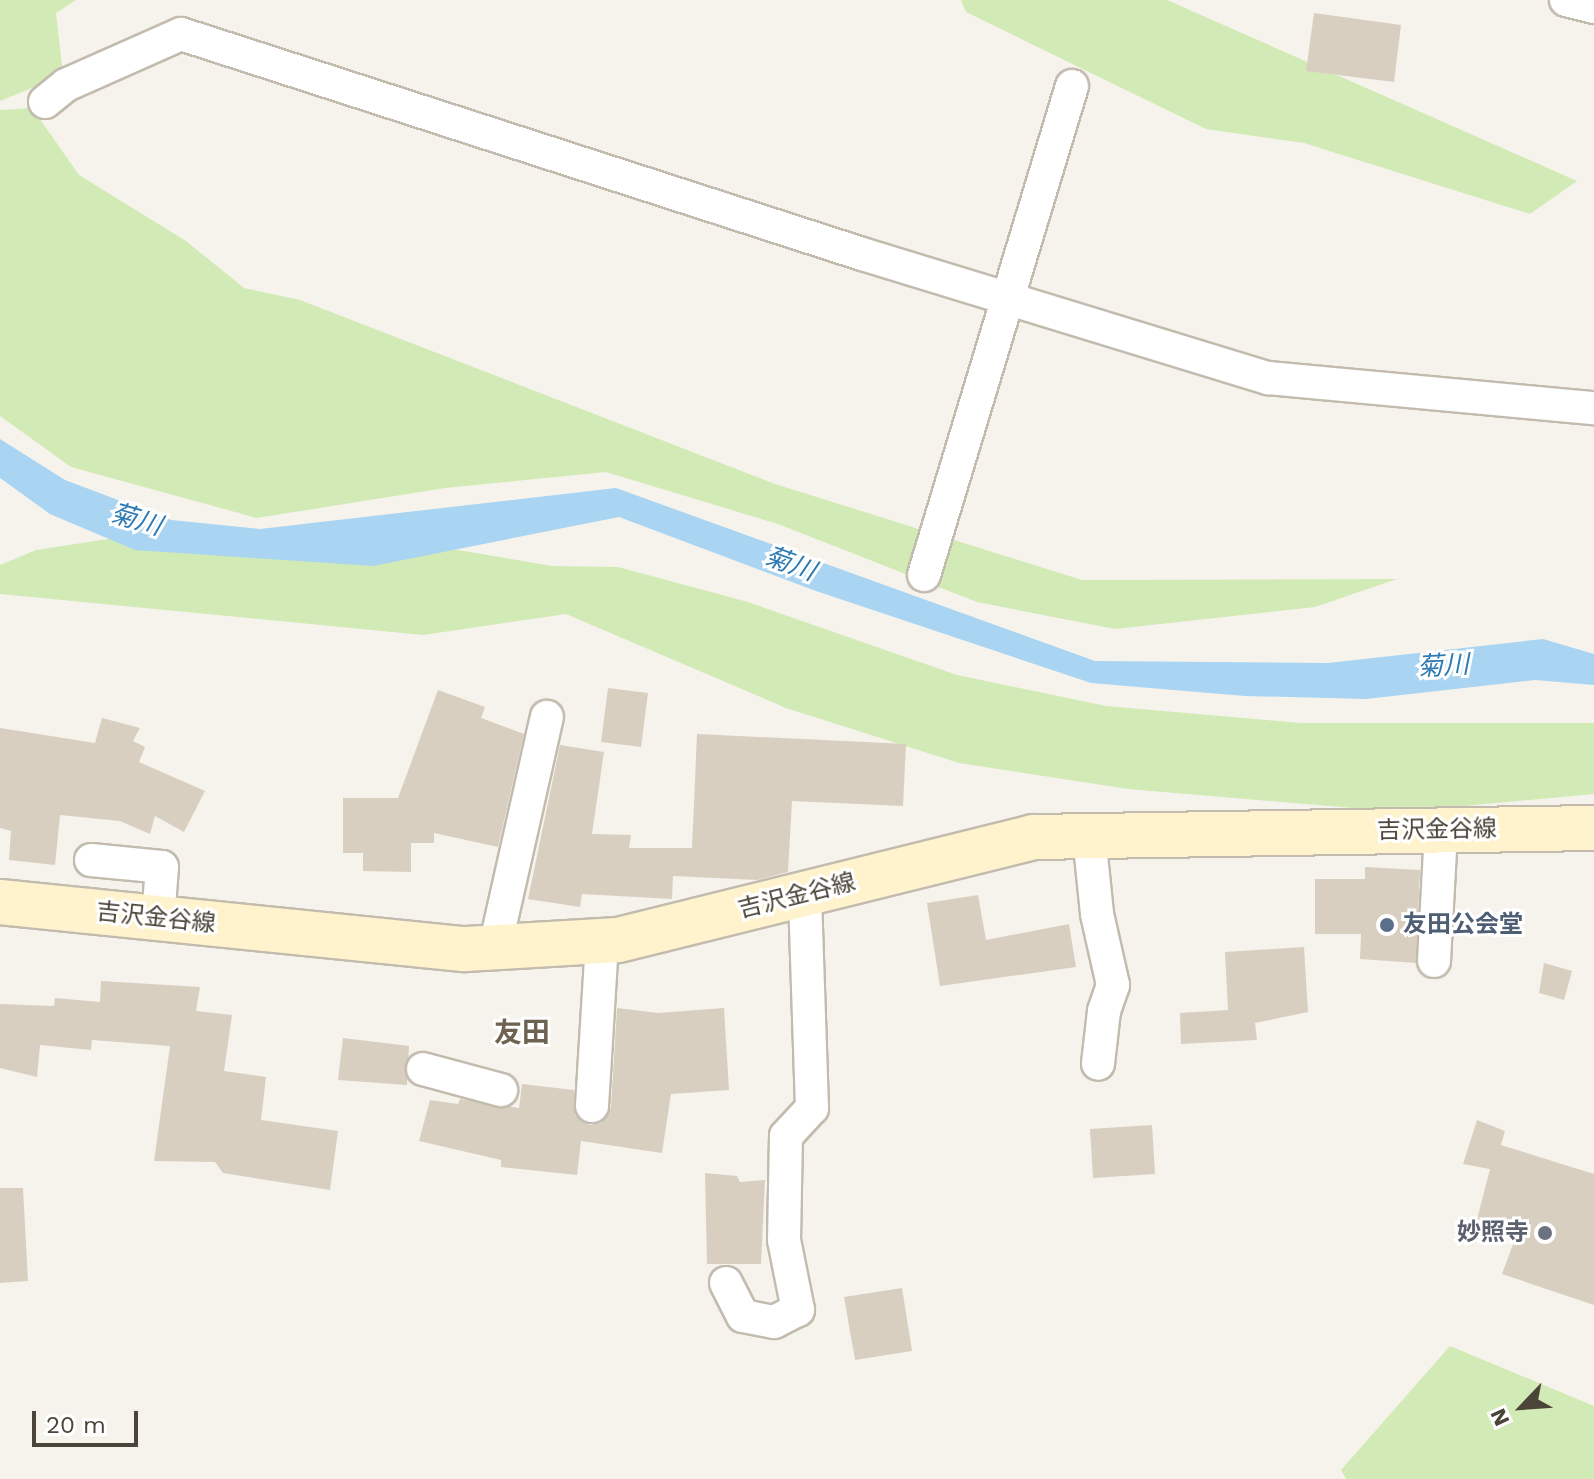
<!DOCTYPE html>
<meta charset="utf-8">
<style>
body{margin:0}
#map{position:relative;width:1594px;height:1479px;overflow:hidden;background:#f6f3ec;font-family:"Work Sans","Noto Sans JP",sans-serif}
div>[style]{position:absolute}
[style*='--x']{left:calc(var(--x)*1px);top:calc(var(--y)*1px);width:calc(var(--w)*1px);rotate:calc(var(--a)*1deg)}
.green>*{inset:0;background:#d2eab5}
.water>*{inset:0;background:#a9d4f2}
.building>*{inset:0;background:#d8cfc1}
.roads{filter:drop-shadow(2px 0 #c2bbae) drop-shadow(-2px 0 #c2bbae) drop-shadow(0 2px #c2bbae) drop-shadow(0 -2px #c2bbae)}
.minor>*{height:32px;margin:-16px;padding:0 16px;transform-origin:16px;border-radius:16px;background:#fff}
.secondary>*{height:44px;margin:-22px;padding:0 22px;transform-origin:22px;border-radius:22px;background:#fff3cd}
.dots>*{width:22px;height:22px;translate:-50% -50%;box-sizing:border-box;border:4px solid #fff;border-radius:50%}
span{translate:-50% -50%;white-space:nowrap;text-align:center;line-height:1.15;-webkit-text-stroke:6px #fff;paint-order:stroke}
.street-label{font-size:24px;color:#4b4439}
.service-label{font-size:24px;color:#4e5e75;font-weight:700}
.left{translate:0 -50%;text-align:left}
.worship-label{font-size:24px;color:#5b616d;font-weight:700}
.right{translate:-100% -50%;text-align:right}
.water-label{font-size:26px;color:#2e7ab2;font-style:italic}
.quarter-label{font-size:28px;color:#6e6250;font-weight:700}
.north{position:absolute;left:1482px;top:1367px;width:80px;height:80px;-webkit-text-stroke:6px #fff;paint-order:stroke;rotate:245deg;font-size:22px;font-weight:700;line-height:32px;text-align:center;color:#4b4439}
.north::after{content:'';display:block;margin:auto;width:28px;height:36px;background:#4b4439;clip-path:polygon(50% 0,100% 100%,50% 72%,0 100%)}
.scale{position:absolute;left:32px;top:1411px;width:106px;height:36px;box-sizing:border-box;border:4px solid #4b4439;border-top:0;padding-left:10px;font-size:24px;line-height:28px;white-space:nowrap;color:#4b4439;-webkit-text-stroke:6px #fff;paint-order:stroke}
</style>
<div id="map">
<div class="green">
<div style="clip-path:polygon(0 0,76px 0,56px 13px,63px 75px,0 101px)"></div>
<div style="clip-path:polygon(961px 0,1167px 0,1577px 181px,1530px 214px,1304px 143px,1206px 129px,966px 12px)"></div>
<div style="clip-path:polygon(32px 108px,79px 175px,186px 241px,244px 288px,300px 300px,775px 484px,1082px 580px,1397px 579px,1315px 607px,1115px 629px,977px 602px,778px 524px,606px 472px,445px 488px,257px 518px,71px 467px,0 416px,0 110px)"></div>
<div style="clip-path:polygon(108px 539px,311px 540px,458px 550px,552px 566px,618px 567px,748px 602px,957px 675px,1106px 706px,1301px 723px,1594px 723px,1594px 794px,1401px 812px,1128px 789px,959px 763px,786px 708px,566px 614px,423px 635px,0 594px,0 565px,36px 550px)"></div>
<div style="clip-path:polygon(1450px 1346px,1594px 1406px,1594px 1479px,1346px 1479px,1341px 1470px)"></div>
</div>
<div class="water">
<div style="clip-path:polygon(0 439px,65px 480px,171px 520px,260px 529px,616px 488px,1095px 661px,1328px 663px,1543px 639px,1594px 654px,1594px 685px,1535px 680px,1366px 699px,1245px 696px,1091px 683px,816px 591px,619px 517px,373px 566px,135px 550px,50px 514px,0 478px)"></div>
</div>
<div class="building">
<div style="clip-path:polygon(1314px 13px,1401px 25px,1394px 82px,1306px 71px)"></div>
<div style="clip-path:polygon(608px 688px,648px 693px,641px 747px,601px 742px)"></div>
<div style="clip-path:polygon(438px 690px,485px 707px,481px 718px,524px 734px,498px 847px,434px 833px,434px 843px,411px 843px,411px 872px,363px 871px,363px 853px,343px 853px,343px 798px,398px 798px)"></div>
<div style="clip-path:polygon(102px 718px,140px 728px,133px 741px,145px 747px,139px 762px,205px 791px,184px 832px,155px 816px,150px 834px,120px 821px,60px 815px,55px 865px,9px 860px,11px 831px,0 828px,0 728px,95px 743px)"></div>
<div style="clip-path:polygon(697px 734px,906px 744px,903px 806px,792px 801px,788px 872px,757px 880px,673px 876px,672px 899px,582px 894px,580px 907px,528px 899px,560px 745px,604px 752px,592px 834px,631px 835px,629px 848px,692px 848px)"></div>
<div style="clip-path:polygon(1365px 867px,1420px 870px,1416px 963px,1360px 959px,1361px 934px,1315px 934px,1315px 879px,1365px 879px)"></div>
<div style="clip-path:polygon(978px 895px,986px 940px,1069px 924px,1076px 967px,940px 986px,927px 903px)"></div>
<div style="clip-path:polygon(1304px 947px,1308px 1012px,1255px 1023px,1257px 1040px,1181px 1044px,1180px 1013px,1228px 1010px,1225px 952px)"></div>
<div style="clip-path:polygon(1544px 963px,1572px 971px,1564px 1000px,1539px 993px)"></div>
<div style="clip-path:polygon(101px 981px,200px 987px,196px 1011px,232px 1015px,224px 1071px,266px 1077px,261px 1120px,338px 1131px,330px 1190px,223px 1173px,215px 1162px,154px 1161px,170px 1046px,92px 1040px,91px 1050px,40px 1045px,37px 1077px,0 1068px,0 1004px,54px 1006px,55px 998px,100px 1002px)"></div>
<div style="clip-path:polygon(617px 1008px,658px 1013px,724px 1008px,729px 1090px,671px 1094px,662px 1153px,581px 1141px,577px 1175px,501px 1167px,501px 1160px,419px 1141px,430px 1100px,458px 1104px,460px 1099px,519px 1108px,522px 1084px,574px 1090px,575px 1115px,590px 1125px,601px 1123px,611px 1107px)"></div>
<div style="clip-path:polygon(343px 1038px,409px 1046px,407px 1085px,338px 1080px)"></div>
<div style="clip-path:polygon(1477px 1120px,1505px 1131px,1501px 1145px,1594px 1174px,1594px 1305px,1502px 1274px,1515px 1239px,1475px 1227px,1490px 1169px,1463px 1164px)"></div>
<div style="clip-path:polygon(1152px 1125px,1155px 1174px,1093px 1178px,1090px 1129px)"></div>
<div style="clip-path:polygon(705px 1173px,737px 1176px,740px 1182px,765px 1180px,761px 1264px,707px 1264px)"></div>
<div style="clip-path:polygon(0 1188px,23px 1188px,28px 1281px,0 1283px)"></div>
<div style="clip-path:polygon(902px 1288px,912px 1351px,855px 1360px,844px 1297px)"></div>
</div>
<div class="roads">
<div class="minor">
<div style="--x:1566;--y:0;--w:29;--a:14"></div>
<div style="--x:45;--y:102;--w:27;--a:-39"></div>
<div style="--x:66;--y:85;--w:126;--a:-23.9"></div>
<div style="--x:181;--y:34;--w:716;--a:17.9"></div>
<div style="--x:862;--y:254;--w:425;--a:17"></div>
<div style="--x:1268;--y:378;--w:327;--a:5.3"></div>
<div style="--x:924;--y:575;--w:511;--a:-73.16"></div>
<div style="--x:1089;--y:836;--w:78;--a:84.1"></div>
<div style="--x:1097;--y:914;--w:73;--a:77.3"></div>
<div style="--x:1113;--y:985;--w:28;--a:109"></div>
<div style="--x:1104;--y:1011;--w:53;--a:96.5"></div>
<div style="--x:91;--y:860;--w:71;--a:5.6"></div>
<div style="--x:162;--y:867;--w:52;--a:94.4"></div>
<div style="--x:495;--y:947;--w:236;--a:-77.3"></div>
<div style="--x:1434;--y:961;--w:131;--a:-86.9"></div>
<div style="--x:423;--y:1069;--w:81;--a:15.1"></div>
<div style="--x:592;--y:1106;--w:165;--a:-86.5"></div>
<div style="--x:726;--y:1283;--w:37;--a:63"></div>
<div style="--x:743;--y:1316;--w:32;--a:11"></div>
<div style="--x:774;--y:1322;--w:27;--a:-27"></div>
<div style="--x:798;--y:1310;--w:71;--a:-101.3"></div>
<div style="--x:784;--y:1240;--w:104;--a:-88.9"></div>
<div style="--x:786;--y:1136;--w:38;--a:-47"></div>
<div style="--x:812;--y:1108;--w:214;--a:-91.9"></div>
</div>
<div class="secondary">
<div style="--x:0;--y:902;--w:468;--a:5.8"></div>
<div style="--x:466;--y:949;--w:152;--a:-3.4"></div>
<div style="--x:618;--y:940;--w:428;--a:-13.9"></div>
<div style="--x:1033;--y:837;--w:561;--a:-0.92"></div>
</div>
</div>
<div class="dots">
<div style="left:1387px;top:925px;background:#5c6f8a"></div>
<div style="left:1545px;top:1233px;background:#6b7280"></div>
</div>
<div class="street-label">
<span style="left:1437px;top:830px;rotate:-1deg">吉沢金谷線</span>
<span style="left:797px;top:896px;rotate:-14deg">吉沢金谷線</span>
<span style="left:156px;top:918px;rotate:6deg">吉沢金谷線</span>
</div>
<div class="service-label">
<span class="left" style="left:1403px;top:925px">友田公会堂</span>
</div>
<div class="worship-label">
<span class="right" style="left:1529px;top:1233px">妙照寺</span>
</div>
<div class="water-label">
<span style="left:136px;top:520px;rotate:16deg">菊川</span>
<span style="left:790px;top:564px;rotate:20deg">菊川</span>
<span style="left:1443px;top:666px;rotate:-3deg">菊川</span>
</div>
<div class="quarter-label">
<span style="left:522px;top:1033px">友田</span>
</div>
<div class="north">N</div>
<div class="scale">20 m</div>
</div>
